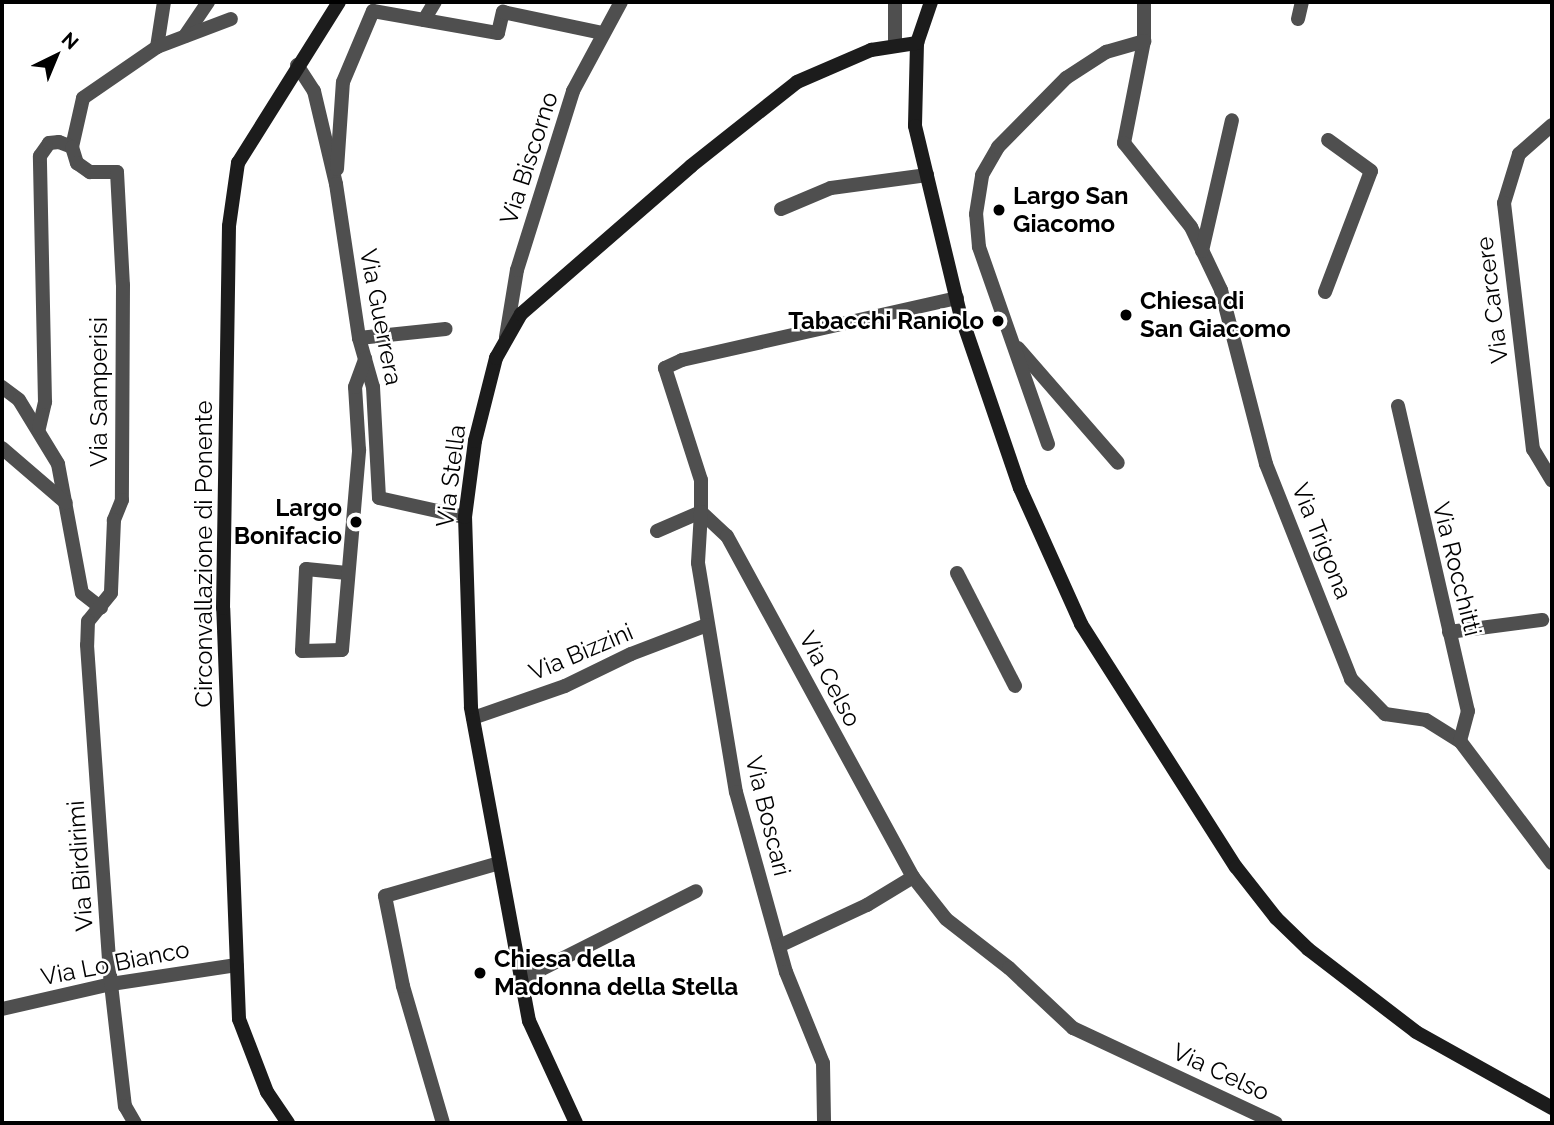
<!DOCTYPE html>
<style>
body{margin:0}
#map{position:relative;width:1554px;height:1125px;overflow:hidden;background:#fff;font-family:Raleway,sans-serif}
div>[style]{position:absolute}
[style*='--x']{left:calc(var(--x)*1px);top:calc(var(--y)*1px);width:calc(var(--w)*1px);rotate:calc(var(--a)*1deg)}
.street>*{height:14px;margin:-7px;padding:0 7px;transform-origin:7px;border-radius:7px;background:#4f4f4f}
.secondary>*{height:14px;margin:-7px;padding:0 7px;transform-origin:7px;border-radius:7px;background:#1c1c1c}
.dots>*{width:19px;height:19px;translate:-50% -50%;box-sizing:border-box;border:4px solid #fff;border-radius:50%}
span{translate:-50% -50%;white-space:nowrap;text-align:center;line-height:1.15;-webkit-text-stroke:5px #fff;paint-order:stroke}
.street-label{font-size:24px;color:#000}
.poi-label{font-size:24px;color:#000;font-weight:700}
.left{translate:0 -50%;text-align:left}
.right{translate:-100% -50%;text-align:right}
.frame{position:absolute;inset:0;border:4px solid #000;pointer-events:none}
.north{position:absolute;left:21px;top:21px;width:70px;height:70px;-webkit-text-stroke:5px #fff;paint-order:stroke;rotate:43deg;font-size:19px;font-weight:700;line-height:28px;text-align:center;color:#000}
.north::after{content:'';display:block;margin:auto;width:24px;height:32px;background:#000;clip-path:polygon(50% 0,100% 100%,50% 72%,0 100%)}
</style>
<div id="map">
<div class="street">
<div style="--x:1144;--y:2;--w:39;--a:90"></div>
<div style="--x:1144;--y:41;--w:104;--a:101.1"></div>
<div style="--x:1124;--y:143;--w:107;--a:51.4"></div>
<div style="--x:1191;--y:227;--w:70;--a:64.5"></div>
<div style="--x:1221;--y:290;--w:180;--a:75.5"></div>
<div style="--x:1266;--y:464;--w:231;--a:68.4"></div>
<div style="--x:1351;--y:679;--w:49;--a:45.8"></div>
<div style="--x:1385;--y:714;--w:41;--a:8.3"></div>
<div style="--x:1426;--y:720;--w:40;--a:32"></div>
<div style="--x:1460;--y:741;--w:153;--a:53"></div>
<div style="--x:1298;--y:19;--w:17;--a:-77"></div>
<div style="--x:424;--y:20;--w:21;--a:-59"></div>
<div style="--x:185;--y:36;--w:41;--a:-55.9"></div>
<div style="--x:895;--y:46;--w:44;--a:-90"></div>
<div style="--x:157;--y:47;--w:46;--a:-81.2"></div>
<div style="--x:297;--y:65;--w:31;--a:57"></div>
<div style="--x:314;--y:91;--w:96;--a:76.7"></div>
<div style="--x:336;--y:184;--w:156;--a:81.5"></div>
<div style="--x:359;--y:338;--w:51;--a:74.1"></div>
<div style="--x:373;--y:387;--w:111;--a:86.9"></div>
<div style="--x:379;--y:498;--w:88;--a:12.5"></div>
<div style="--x:1552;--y:125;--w:44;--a:138.7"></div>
<div style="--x:1519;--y:154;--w:51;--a:107"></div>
<div style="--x:1504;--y:203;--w:248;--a:83.3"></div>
<div style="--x:1533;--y:449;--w:37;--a:59"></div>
<div style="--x:72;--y:147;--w:50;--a:-77.3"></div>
<div style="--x:83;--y:98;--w:90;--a:-34.6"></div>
<div style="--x:157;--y:47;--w:79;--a:-20.7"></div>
<div style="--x:337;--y:169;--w:87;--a:-86.1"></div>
<div style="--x:343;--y:82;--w:77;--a:-67.1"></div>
<div style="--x:373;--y:11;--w:127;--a:10"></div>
<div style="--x:498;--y:33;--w:22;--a:-77"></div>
<div style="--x:503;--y:12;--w:102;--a:11.9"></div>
<div style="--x:781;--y:209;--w:54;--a:-22.8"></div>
<div style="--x:831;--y:188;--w:97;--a:-7.7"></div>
<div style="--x:1202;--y:251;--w:134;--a:-77.1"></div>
<div style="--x:1325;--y:292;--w:129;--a:-69.2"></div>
<div style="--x:1371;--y:171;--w:53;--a:-144.2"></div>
<div style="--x:957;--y:298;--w:282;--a:167.3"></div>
<div style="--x:682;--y:360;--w:19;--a:155"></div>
<div style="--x:665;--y:368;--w:118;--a:72.2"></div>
<div style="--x:701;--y:480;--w:32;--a:90"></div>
<div style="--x:701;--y:512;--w:35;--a:43"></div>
<div style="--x:727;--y:536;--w:388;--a:61.4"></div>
<div style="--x:913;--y:877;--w:53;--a:51.8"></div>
<div style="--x:946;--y:919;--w:80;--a:37.9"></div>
<div style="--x:1009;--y:968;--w:88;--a:43.2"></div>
<div style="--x:1073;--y:1028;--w:224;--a:25.1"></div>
<div style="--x:506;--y:337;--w:68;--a:-80.7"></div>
<div style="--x:517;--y:270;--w:188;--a:-72.6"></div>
<div style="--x:573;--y:91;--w:101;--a:-61.7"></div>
<div style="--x:359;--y:338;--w:87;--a:-5.9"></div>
<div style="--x:1018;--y:348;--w:152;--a:49"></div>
<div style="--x:2;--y:387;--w:21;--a:37"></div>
<div style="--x:19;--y:400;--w:75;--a:58.6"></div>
<div style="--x:58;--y:464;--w:131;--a:79.5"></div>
<div style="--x:82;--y:593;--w:24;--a:38"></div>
<div style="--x:1398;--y:406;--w:313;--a:77.1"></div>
<div style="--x:1468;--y:711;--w:31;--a:105"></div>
<div style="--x:39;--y:428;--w:27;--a:-77"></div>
<div style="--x:45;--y:402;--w:246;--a:-91.2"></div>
<div style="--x:40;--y:156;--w:16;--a:-55"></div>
<div style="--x:49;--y:143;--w:10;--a:-6"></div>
<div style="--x:59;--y:142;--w:14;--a:21"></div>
<div style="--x:72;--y:147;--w:17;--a:73"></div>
<div style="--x:77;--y:163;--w:16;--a:35"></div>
<div style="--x:90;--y:172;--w:27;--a:0"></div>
<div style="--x:117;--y:172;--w:113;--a:87"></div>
<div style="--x:123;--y:285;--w:215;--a:90.3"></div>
<div style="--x:122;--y:500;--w:22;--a:112"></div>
<div style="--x:114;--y:520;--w:73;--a:92.4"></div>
<div style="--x:111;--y:593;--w:36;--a:129"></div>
<div style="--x:88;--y:621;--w:24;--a:92"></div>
<div style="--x:87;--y:645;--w:340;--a:86"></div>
<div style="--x:111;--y:984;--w:123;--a:83.5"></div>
<div style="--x:125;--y:1106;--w:20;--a:60"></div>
<div style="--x:1048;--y:444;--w:209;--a:-109.3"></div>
<div style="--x:979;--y:247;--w:33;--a:-95"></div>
<div style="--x:976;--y:214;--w:39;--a:-81"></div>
<div style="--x:982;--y:175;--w:32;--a:-60"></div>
<div style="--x:998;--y:147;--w:97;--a:-45.4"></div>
<div style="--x:1066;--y:78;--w:48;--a:-33"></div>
<div style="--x:1106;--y:52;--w:40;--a:-16"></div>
<div style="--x:2;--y:448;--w:84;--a:40.7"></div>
<div style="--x:657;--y:531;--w:48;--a:-23.4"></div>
<div style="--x:701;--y:512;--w:51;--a:93.4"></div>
<div style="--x:698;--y:563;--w:232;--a:80.6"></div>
<div style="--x:736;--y:792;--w:187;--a:74.5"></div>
<div style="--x:786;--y:972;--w:98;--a:67.9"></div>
<div style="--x:823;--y:1063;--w:60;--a:89"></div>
<div style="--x:347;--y:573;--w:41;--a:-174.4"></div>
<div style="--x:306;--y:569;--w:82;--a:92.8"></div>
<div style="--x:302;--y:651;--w:40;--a:-1.4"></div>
<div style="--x:342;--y:650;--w:201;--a:-85.1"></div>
<div style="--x:359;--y:450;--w:63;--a:-93.6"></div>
<div style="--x:355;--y:387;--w:30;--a:-70"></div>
<div style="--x:957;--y:573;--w:127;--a:62.8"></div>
<div style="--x:1449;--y:632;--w:94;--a:-7.4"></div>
<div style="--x:473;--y:718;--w:97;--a:-19.2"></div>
<div style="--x:565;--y:686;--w:73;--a:-25.9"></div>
<div style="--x:631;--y:654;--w:81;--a:-20.9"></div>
<div style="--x:779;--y:946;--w:97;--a:-25"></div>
<div style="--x:867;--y:905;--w:54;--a:-31.3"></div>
<div style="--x:520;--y:980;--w:197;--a:-26.8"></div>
<div style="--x:2;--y:1009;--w:112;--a:-12.9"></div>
<div style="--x:111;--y:984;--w:127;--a:-8.6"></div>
<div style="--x:443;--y:1123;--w:143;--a:-106.3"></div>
<div style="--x:403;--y:986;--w:92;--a:-101.3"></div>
<div style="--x:385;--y:896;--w:119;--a:-16.1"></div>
</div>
<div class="secondary">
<div style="--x:931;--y:2;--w:43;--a:108.9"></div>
<div style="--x:917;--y:43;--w:83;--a:91.4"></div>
<div style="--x:915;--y:126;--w:192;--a:76.5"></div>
<div style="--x:960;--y:313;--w:185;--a:71.1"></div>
<div style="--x:1020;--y:488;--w:149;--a:65.8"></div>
<div style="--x:1081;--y:624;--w:288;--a:57.5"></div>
<div style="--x:1236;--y:867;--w:65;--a:51.9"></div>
<div style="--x:1276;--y:918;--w:45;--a:44.1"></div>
<div style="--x:1308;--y:949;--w:136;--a:37.5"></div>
<div style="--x:1416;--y:1032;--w:156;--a:29.2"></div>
<div style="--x:288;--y:1123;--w:37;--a:-124"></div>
<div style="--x:267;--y:1092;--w:78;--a:-111"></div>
<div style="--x:239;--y:1019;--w:411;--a:-92.2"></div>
<div style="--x:223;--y:608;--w:382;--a:-89.1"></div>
<div style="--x:229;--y:226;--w:64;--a:-81.9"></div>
<div style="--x:238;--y:163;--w:190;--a:-57.9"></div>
<div style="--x:576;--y:1123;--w:112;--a:-114.7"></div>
<div style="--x:529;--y:1021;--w:319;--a:-100.5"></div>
<div style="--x:471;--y:707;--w:190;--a:-91.8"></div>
<div style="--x:465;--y:517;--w:77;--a:-82.5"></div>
<div style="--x:475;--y:441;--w:86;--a:-75.8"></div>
<div style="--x:496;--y:358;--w:51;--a:-60.4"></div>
<div style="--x:521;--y:314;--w:225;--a:-41"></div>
<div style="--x:691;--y:166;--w:135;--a:-38.4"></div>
<div style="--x:797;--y:82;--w:81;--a:-23.4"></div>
<div style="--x:871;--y:50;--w:47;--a:-8.7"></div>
</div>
<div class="dots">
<div style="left:999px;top:210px;background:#000"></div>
<div style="left:1126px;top:315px;background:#000"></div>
<div style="left:998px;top:321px;background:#000"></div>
<div style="left:356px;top:522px;background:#000"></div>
<div style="left:480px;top:973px;background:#000"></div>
</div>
<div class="street-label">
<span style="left:529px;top:158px;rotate:-72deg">Via Biscorno</span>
<span style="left:1492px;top:300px;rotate:-97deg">Via Carcere</span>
<span style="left:381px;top:317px;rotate:79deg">Via Guerrera</span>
<span style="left:99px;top:392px;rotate:-90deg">Via Samperisi</span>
<span style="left:451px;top:476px;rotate:-83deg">Via Stella</span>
<span style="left:1322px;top:541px;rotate:68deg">Via Trigona</span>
<span style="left:204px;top:554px;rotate:-90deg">Circonvallazione di Ponente</span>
<span style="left:1457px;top:569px;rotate:76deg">Via Rocchitti</span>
<span style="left:581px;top:652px;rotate:-23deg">Via Bizzini</span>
<span style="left:830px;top:679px;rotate:62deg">Via Celso</span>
<span style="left:768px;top:816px;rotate:76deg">Via Boscari</span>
<span style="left:80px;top:866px;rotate:-94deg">Via Birdirimi</span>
<span style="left:115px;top:963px;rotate:-11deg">Via Lo Bianco</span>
<span style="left:1221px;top:1072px;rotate:25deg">Via Celso</span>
</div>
<div class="poi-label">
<span class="left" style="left:1013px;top:210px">Largo San<br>Giacomo</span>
<span class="left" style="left:1140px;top:315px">Chiesa di<br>San Giacomo</span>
<span class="right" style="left:984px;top:321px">Tabacchi Raniolo</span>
<span class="right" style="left:342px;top:522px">Largo<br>Bonifacio</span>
<span class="left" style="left:494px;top:973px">Chiesa della<br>Madonna della Stella</span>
</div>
<div class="frame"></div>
<div class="north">N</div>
</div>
